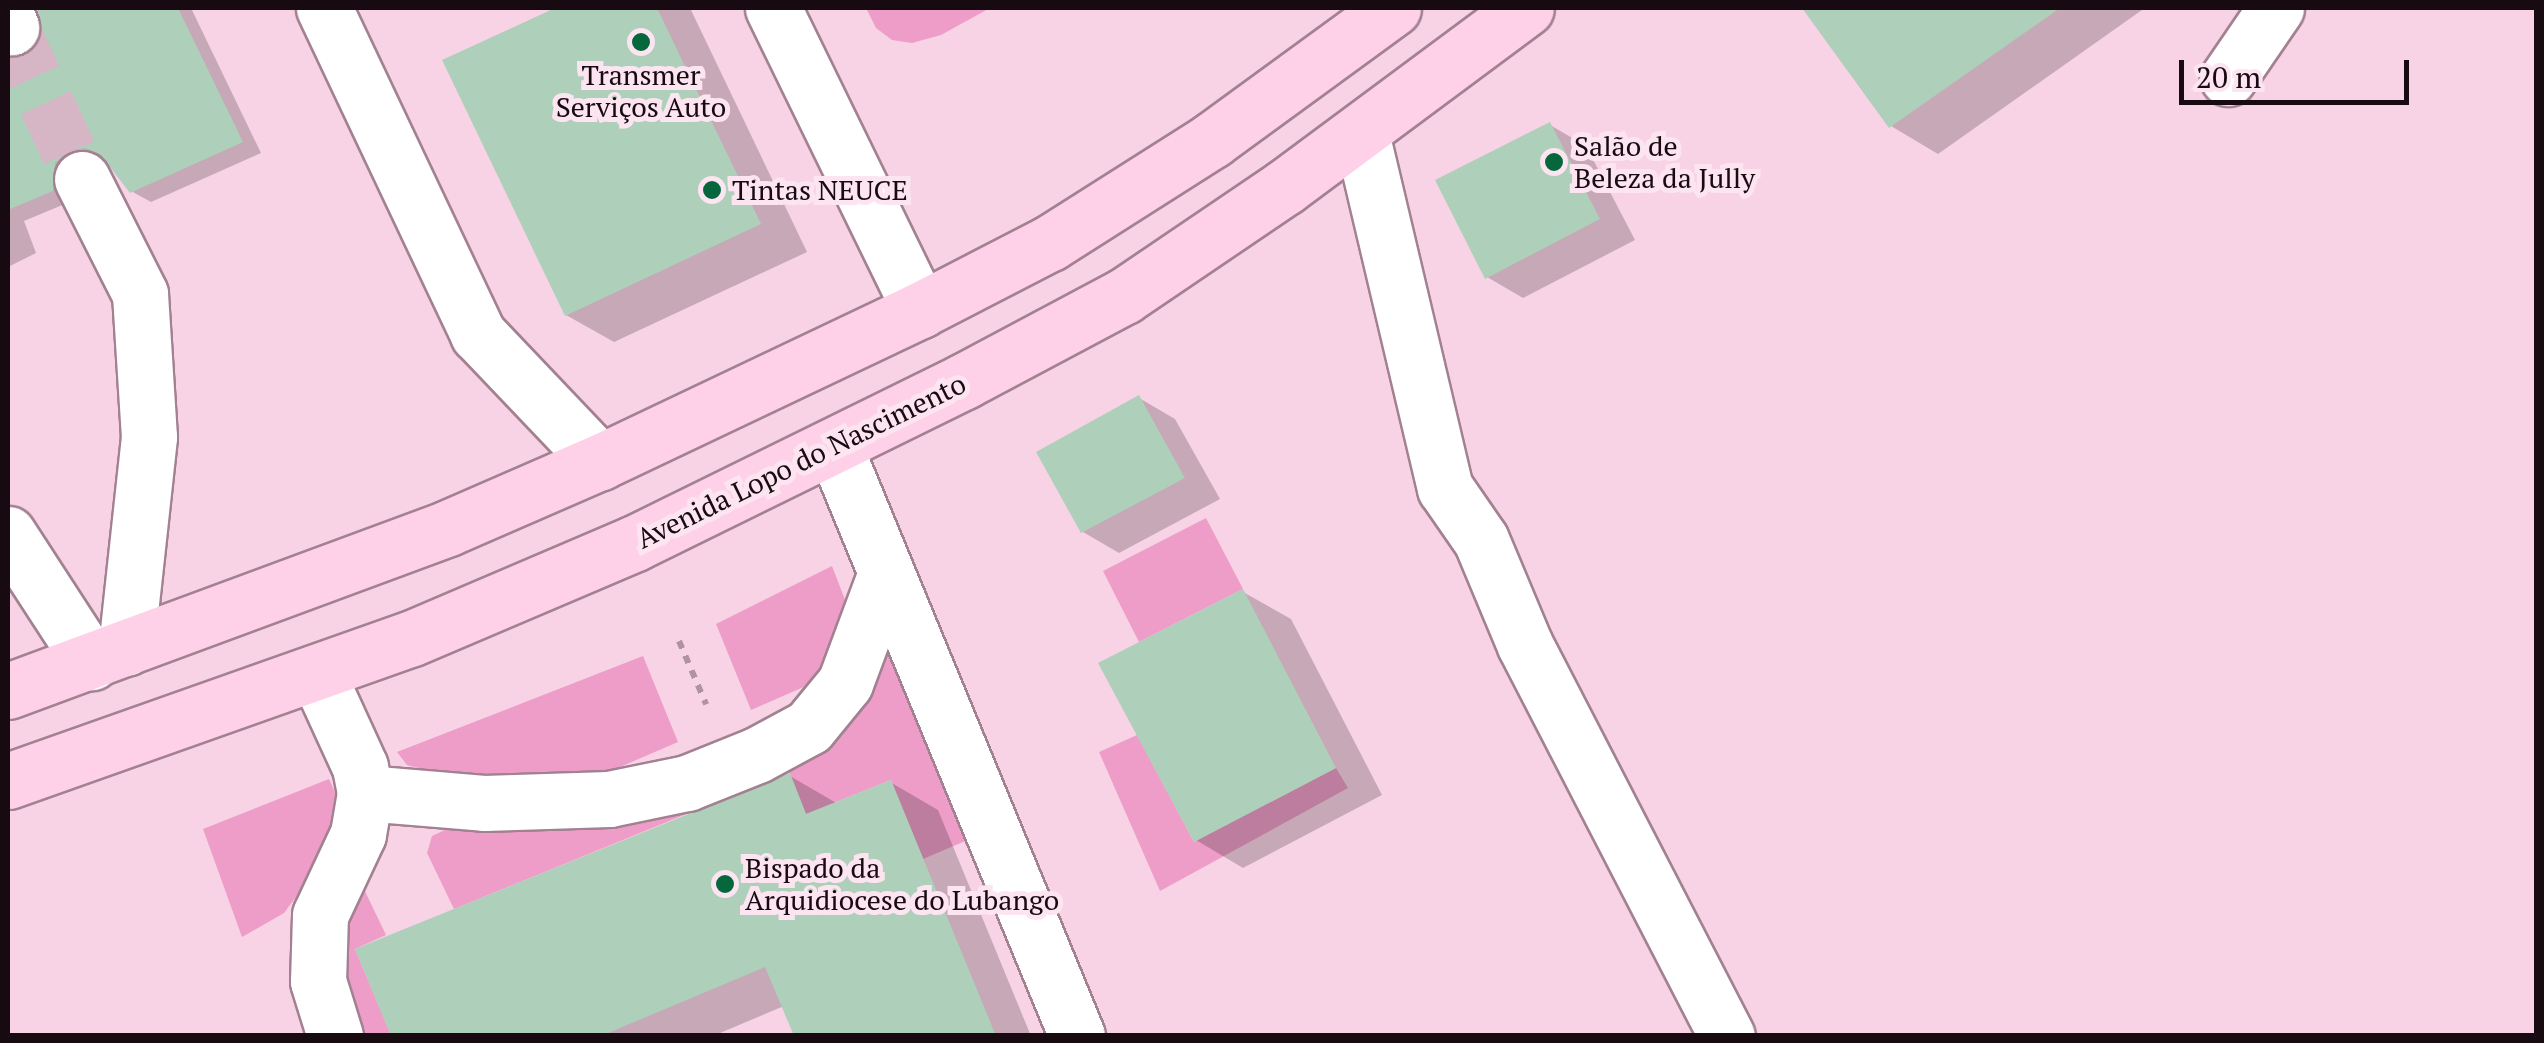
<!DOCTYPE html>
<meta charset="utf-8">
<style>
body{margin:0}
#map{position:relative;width:2544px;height:1043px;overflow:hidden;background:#f8d3e5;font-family:"PT Serif",serif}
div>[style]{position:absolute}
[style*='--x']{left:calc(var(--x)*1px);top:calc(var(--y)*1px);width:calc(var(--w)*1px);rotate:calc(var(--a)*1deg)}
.green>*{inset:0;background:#ed9dc7}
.shadow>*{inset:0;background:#0003}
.building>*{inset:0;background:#aecfb9}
.minor-tunnel>*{height:55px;margin-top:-27.5px;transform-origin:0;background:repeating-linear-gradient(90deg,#d6b5c5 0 55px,transparent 0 83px)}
.path>*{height:6px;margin-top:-3px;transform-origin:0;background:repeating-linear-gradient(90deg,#b093a1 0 8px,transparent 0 16px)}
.roads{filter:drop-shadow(2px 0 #a28191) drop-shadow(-2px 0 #a28191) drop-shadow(0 2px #a28191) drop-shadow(0 -2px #a28191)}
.minor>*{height:55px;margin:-27.5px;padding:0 27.5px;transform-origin:27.5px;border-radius:27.5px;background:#fff}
.major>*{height:55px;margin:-27.5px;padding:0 27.5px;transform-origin:27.5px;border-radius:27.5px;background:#ffd1e9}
.dots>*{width:28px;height:28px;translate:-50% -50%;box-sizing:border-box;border:5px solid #fce5f0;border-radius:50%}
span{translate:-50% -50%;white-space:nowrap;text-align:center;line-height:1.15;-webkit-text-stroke:10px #fce5f0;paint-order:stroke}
.poi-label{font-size:28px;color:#170b11}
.left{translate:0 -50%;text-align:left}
.street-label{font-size:28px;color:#170b11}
.frame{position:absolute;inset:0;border:10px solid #170b11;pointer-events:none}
.scale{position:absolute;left:2179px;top:60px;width:230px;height:45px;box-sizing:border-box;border:5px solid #170b11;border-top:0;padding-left:12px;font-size:30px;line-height:35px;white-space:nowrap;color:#170b11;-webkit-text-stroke:8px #fce5f0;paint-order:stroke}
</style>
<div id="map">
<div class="green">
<div style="clip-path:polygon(866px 8px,990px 8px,941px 35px,912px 43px,892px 40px,876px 28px)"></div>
<div style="clip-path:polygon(1206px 518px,1243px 589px,1139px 642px,1103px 571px)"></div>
<div style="clip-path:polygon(832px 566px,847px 605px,815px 682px,751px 710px,716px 624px)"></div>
<div style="clip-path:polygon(889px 649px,970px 839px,923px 859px,891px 780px,806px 814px,789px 772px,454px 909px,427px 853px,432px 836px,449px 828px,607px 824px,791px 765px,842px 736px,868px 695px)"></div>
<div style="clip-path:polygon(643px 656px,678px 742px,613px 770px,562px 776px,453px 777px,407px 765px,397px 752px)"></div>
<div style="clip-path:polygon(1137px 735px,1194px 842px,1336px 768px,1348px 788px,1160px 891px,1099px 752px)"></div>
<div style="clip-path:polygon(329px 779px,337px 797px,332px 827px,313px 874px,284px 913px,242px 937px,203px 829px)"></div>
<div style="clip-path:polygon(361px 883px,386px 935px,355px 949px,391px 1035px,363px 1035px,346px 985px,341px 909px)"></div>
</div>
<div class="shadow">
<div style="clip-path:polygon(42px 8px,191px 8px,261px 153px,151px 202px,131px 191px,106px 158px,89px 161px,72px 201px,24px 221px,36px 253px,8px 267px,8px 60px,22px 59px,36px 49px,44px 34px)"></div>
<div style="clip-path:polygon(561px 8px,690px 8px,807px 252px,614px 342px,566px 315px,445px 62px)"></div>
<div style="clip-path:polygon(1805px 8px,2140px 8px,2142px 10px,1938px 154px,1891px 126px)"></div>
<div style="clip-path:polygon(1550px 125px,1586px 146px,1635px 240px,1523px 298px,1487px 277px)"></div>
<div style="clip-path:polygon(1139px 398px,1175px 419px,1220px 499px,1119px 553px,1083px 532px)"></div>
<div style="clip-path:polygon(1243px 592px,1291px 619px,1382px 795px,1243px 868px,1196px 840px)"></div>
<div style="clip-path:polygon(790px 776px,838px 804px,890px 782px,938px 810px,1031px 1036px,796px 1036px,784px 1006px,713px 1036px,394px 1036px)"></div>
</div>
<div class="building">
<div style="clip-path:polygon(37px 8px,178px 8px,243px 142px,130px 193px,100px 154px,85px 148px,69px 151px,55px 163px,53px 191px,8px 210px,8px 58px,23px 56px,36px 46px,42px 31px)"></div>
<div style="clip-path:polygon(555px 8px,657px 8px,761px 224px,565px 316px,442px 60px)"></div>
<div style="clip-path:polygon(1802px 8px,2060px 8px,1889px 128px)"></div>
<div style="clip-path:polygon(1550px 122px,1600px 219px,1485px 279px,1435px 180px)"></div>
<div style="clip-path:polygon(1139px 395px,1185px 478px,1081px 533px,1036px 452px)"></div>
<div style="clip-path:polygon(1243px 589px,1336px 768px,1194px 842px,1098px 663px)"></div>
<div style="clip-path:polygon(790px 773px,806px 814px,891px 780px,996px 1036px,794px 1036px,765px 967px,601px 1036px,391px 1036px,355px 949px)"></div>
</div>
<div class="minor-tunnel">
<div style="--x:11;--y:27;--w:168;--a:65"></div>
</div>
<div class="path">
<div style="--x:679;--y:641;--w:69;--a:66.8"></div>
</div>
<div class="roads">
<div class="minor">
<div style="--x:324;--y:8;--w:361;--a:64.7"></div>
<div style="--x:478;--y:334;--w:177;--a:46.4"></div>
<div style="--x:773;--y:8;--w:336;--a:64"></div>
<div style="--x:8;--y:19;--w:9;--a:69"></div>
<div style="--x:2228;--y:78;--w:85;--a:-55.6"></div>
<div style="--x:1361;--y:133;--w:365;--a:76.7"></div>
<div style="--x:1445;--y:488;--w:63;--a:55.3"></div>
<div style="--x:1481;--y:540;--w:114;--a:67.3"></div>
<div style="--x:1525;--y:645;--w:440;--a:62.7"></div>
<div style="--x:82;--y:179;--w:129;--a:63.2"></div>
<div style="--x:140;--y:294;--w:143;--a:86.4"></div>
<div style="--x:149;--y:437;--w:212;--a:96.2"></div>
<div style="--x:834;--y:446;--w:638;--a:67.61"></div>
<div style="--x:8;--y:534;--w:153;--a:57"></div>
<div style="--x:317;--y:673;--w:103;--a:65.4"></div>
<div style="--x:360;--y:767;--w:26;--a:79"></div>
<div style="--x:365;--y:793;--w:42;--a:99.7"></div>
<div style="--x:358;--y:834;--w:89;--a:115.1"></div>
<div style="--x:320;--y:915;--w:66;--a:91.7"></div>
<div style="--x:318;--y:981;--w:58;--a:72.8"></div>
<div style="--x:365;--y:793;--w:119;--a:4.8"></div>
<div style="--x:484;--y:803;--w:125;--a:-1.8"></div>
<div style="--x:609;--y:799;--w:80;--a:-11.6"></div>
<div style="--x:687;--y:783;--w:75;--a:-21.8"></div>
<div style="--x:757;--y:755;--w:59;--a:-28.3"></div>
<div style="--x:809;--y:727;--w:57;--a:-50.7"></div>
<div style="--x:845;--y:683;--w:117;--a:-69.6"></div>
</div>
<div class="major">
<div style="--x:8;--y:691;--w:469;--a:-20.3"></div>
<div style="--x:448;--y:528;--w:166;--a:-23.5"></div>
<div style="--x:600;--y:462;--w:354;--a:-25.4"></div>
<div style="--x:920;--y:310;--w:146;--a:-27.3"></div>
<div style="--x:1050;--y:243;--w:192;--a:-32.4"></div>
<div style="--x:1212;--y:140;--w:224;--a:-36.1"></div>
<div style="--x:8;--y:781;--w:426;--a:-19.5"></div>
<div style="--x:410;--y:639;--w:245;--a:-23.1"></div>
<div style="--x:635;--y:543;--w:367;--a:-26.2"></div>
<div style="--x:964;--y:381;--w:181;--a:-28"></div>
<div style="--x:1124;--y:296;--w:194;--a:-34.1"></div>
<div style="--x:1285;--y:187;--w:300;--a:-36.6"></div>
</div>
</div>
<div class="dots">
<div style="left:641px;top:42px;background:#06673c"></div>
<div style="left:1554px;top:162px;background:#06673c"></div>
<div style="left:712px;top:190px;background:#06673c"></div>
<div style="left:725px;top:884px;background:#06673c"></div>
</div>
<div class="poi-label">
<span style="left:641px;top:91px">Transmer<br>Serviços Auto</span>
<span class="left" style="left:1574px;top:162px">Salão de<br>Beleza da Jully</span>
<span class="left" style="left:732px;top:190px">Tintas NEUCE</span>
<span class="left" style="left:745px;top:884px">Bispado da<br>Arquidiocese do Lubango</span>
</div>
<div class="street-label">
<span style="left:801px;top:461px;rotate:-26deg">Avenida Lopo do Nascimento</span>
</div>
<div class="frame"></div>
<div class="scale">20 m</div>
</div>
